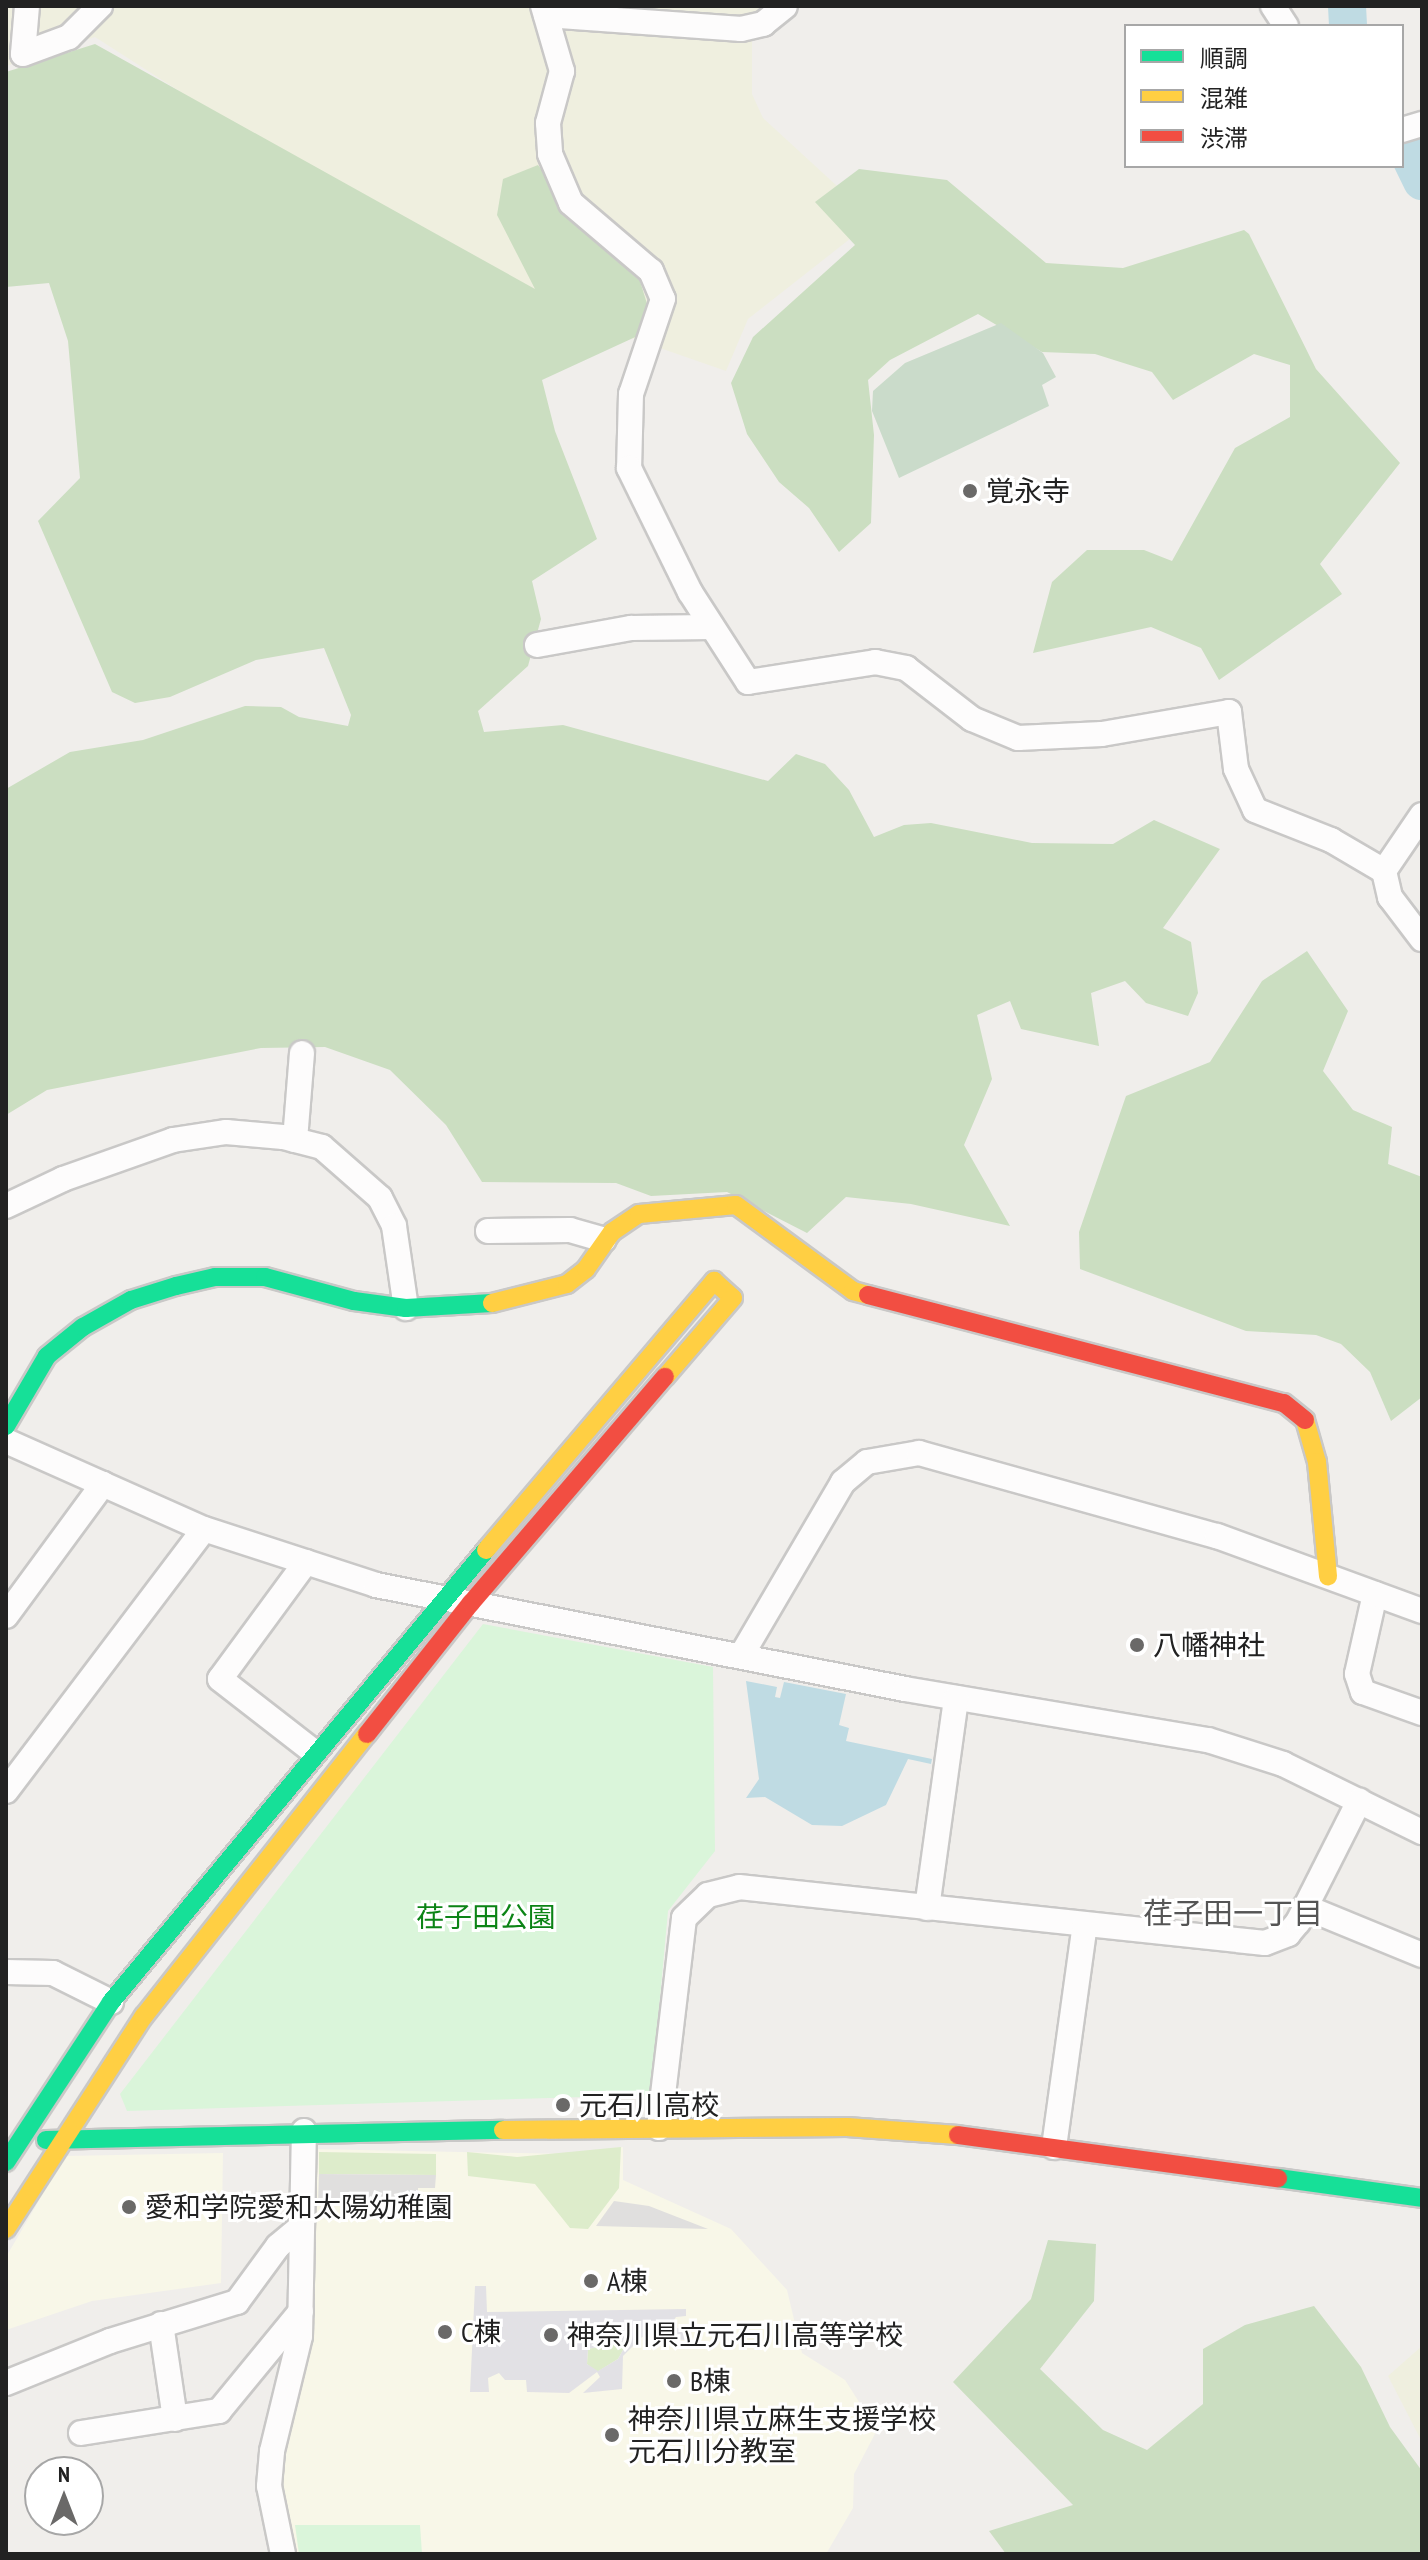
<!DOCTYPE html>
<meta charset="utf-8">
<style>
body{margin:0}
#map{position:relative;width:1428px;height:2560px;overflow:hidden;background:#f0eeeb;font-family:"PT Sans Narrow","Noto Sans JP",sans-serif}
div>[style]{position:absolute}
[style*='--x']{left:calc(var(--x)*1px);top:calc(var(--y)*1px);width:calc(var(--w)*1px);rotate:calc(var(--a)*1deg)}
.education>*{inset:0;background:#f8f7e8}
.farmland>*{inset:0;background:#efefdf}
.grass>*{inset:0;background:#ddeccb}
.forest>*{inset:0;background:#cbdec1}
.cemetery>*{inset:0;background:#cadbca}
.park>*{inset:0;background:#daf5da}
.parking>*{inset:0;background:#e0dfde}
.plaza>*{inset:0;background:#e2e1e5}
.water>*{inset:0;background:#bfdbe3}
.river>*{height:38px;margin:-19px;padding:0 19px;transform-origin:19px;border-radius:19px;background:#bfdbe3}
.roads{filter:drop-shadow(2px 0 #c9c8c7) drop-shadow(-2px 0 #c9c8c7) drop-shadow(0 2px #c9c8c7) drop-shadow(0 -2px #c9c8c7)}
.street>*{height:24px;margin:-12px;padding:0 12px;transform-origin:12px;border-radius:12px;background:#fdfcfc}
.fast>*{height:18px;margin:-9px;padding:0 9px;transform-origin:9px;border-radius:9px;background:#16e098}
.slow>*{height:18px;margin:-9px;padding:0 9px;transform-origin:9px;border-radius:9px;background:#ffcf43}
.jam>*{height:18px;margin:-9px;padding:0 9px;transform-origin:9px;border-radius:9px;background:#f24e42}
.dots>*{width:22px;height:22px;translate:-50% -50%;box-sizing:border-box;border:4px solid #fff;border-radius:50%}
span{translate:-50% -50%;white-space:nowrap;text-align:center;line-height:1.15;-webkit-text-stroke:6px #fff;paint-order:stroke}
.poi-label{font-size:28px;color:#222}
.left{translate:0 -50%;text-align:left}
.park-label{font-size:28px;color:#0c8416}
.neighbourhood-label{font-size:30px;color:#555}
.frame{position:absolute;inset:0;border:8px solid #222;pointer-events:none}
.legend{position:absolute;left:1124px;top:24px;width:280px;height:144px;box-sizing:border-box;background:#fff;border:2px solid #a7a7a7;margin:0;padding:10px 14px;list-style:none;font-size:24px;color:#222}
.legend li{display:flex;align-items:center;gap:16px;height:40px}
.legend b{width:40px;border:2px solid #a7a7a7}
.north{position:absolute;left:24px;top:2456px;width:80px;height:80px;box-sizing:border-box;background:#fff;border:2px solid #a7a7a7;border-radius:50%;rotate:0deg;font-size:22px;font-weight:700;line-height:32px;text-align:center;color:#222}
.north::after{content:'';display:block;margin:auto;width:28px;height:36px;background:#6a6968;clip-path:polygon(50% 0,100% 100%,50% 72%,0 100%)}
</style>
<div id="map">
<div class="education">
<div style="clip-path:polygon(623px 2147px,623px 2180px,731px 2229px,787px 2290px,802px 2353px,845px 2380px,877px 2430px,854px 2474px,853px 2508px,826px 2554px,289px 2554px,273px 2486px,311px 2149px,567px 2154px)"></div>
<div style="clip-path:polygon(223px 2153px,221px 2283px,92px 2301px,6px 2330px,6px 2257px,65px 2156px)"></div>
</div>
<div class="farmland">
<div style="clip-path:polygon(6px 6px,770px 6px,752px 18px,752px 94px,763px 118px,874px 220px,748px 319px,726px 371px,485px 287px,95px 37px,6px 66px)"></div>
<div style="clip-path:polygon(1422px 2346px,1422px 2442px,1388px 2376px)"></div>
</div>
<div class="grass">
<div style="clip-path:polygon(621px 2147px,619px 2188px,588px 2229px,570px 2228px,535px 2184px,468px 2176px,467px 2152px,517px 2157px)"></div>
<div style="clip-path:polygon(319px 2152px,436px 2154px,436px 2175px,319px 2174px)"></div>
<div style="clip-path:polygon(629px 2340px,618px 2359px,597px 2372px,587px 2364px,588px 2349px)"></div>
</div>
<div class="forest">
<div style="clip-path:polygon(95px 44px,535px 289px,497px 215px,503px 179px,538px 165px,594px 239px,640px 281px,648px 307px,644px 333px,542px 380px,555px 431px,597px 539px,532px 581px,541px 619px,528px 666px,478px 711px,484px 732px,563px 725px,768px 781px,796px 754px,825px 764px,849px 790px,874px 837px,904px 825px,931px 823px,1032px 843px,1113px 844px,1154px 820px,1220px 849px,1163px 928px,1191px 942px,1198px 993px,1188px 1016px,1146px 1003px,1125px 981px,1091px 993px,1099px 1046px,1021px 1029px,1010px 1001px,977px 1015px,992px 1079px,964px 1145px,1010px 1226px,911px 1204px,846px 1197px,807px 1233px,727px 1192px,651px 1196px,616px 1183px,482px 1182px,446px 1125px,390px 1070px,325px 1047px,261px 1048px,47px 1090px,6px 1115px,6px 789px,70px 752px,143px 740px,245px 706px,281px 707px,299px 717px,348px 726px,351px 715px,324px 648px,256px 660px,170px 697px,135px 703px,112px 692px,38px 521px,80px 478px,68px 341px,49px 283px,6px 287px,6px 72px)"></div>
<div style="clip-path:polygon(859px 169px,947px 180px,1046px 263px,1123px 268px,1244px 230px,1249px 234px,1316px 369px,1400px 463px,1320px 564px,1342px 594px,1219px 680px,1201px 648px,1151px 627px,1033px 653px,1052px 582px,1087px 550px,1144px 550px,1172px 561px,1235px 448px,1290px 417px,1290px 365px,1254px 354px,1173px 400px,1152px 372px,1095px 354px,1042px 352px,978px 314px,890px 360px,868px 380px,874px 435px,871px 523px,839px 552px,809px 508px,779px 482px,747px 434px,731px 383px,753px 337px,855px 245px,815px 202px)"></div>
<div style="clip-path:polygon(1307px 951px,1348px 1011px,1323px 1071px,1353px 1110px,1392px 1127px,1388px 1164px,1422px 1177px,1422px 1397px,1391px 1421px,1370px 1372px,1341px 1344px,1316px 1335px,1246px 1331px,1080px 1269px,1079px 1232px,1126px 1096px,1210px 1062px,1262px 981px)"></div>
<div style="clip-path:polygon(1048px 2240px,1096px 2244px,1094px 2301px,1040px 2369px,1103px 2430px,1147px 2450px,1203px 2404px,1203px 2349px,1245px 2325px,1314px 2306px,1361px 2367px,1390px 2427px,1422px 2471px,1422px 2554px,1006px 2554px,989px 2531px,1073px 2505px,953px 2382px,1031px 2299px)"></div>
</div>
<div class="cemetery">
<div style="clip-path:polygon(1001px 323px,1043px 353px,1056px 377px,1042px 385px,1049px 406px,899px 478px,872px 411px,873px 391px,905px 363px)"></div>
</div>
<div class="park">
<div style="clip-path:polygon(483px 1624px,713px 1667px,715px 1851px,668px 1911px,651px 2095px,127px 2111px,120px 2094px)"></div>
<div style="clip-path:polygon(295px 2525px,420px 2525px,422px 2554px,299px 2554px)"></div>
</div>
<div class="parking">
<div style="clip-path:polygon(319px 2174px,436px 2175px,435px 2188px,418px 2188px,418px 2205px,318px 2203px)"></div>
<div style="clip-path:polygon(614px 2201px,649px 2206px,708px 2229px,596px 2226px)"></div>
</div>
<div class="plaza">
<div style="clip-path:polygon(evenodd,475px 2286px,486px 2286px,487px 2312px,686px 2309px,686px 2316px,676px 2317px,670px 2326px,686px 2330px,686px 2340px,642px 2337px,623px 2356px,622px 2389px,583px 2393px,600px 2377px,597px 2372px,569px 2393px,527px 2392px,526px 2380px,505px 2380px,499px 2373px,488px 2378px,489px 2392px,470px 2392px,475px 2286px,628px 2341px,618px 2359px,598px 2371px,587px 2364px,588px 2349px,628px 2341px)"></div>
</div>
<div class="water">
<div style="clip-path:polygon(746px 1681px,777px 1687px,775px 1697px,780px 1698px,784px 1682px,846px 1694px,839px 1725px,849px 1728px,846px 1741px,932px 1759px,931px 1764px,908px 1759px,886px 1805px,842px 1826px,812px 1825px,765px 1797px,746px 1798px,759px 1779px)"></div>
</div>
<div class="river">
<div style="--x:1347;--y:6;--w:20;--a:87"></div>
<div style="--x:1402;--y:140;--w:46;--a:64"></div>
</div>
<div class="roads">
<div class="street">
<div style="--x:27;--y:6;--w:48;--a:94.8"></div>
<div style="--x:23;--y:54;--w:49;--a:-20.3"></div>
<div style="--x:69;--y:37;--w:44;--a:-45"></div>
<div style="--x:543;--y:6;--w:68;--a:73.7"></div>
<div style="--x:562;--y:71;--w:54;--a:105.1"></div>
<div style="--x:548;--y:123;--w:31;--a:86"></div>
<div style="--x:550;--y:154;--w:53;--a:66.8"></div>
<div style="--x:571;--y:203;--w:105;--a:40.4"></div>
<div style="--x:651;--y:271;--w:30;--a:67"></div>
<div style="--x:663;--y:299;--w:100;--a:108.6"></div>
<div style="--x:631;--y:394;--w:74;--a:91.5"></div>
<div style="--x:629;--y:468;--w:138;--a:63.8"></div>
<div style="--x:690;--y:592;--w:107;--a:57.2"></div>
<div style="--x:748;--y:682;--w:129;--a:-8.9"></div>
<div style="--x:875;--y:662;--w:32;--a:11"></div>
<div style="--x:906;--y:668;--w:83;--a:37.7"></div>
<div style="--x:972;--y:719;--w:50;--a:22.4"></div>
<div style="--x:1018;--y:738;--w:84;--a:-2.7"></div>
<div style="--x:1102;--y:734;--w:129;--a:-9.8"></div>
<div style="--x:1229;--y:712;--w:57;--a:83"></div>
<div style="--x:1236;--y:769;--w:45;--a:65.1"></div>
<div style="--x:1255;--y:810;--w:82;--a:21.5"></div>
<div style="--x:1331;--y:840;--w:61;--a:30.3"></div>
<div style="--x:1273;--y:6;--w:24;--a:57"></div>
<div style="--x:546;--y:15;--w:196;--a:4.1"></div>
<div style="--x:741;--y:29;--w:23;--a:-13"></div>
<div style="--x:763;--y:24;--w:28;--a:-39"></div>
<div style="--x:1402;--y:130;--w:21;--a:-17"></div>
<div style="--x:537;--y:645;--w:96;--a:-10.3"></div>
<div style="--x:631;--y:628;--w:81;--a:-0.7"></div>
<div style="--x:1422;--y:815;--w:68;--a:124.2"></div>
<div style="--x:1384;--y:871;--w:27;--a:77"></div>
<div style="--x:1390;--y:897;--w:53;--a:52.7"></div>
<div style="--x:295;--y:1140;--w:87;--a:-85.4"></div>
<div style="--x:6;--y:1206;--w:63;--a:-25.3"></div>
<div style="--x:63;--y:1179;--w:117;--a:-19.5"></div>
<div style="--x:173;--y:1140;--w:54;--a:-8.6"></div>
<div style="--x:226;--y:1132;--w:57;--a:5"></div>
<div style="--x:283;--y:1137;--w:40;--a:14.4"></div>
<div style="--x:322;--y:1147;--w:77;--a:41.3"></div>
<div style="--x:380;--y:1198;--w:31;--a:63"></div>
<div style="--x:394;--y:1226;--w:83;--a:81.7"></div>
<div style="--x:488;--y:1231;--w:82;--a:-0.7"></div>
<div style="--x:570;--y:1230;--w:35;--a:16"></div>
<div style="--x:6;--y:1441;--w:217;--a:24"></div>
<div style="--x:204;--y:1529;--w:181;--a:18"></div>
<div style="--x:376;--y:1585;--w:539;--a:11.12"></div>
<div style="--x:905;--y:1689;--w:307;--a:9.6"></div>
<div style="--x:1208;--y:1740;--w:79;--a:17.7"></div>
<div style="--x:1283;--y:1764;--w:155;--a:26.1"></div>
<div style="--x:306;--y:1562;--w:145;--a:126.3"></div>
<div style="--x:220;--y:1679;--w:119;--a:37.8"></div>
<div style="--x:1375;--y:1594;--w:82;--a:102.7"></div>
<div style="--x:1357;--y:1674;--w:19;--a:72"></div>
<div style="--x:1363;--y:1692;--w:63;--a:19.6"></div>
<div style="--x:6;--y:1616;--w:164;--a:-53.7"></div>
<div style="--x:741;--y:1656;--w:202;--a:-59.6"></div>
<div style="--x:843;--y:1482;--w:31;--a:-40"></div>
<div style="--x:867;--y:1462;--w:53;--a:-9.8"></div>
<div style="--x:919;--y:1453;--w:309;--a:15.6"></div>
<div style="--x:1217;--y:1536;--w:218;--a:20.1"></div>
<div style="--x:6;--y:1791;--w:328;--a:-52.9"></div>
<div style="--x:1305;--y:1907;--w:126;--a:22.3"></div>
<div style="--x:927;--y:1908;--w:212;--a:-82.1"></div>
<div style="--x:6;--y:1972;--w:47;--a:1.2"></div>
<div style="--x:53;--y:1973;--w:65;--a:26.6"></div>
<div style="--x:659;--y:2128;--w:211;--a:-83.2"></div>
<div style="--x:684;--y:1918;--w:33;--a:-44"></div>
<div style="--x:708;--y:1895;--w:32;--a:-14"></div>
<div style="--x:739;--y:1887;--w:529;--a:6.08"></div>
<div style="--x:1265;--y:1943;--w:25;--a:-21"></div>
<div style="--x:1288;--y:1934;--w:16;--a:-50"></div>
<div style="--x:1298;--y:1922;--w:136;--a:-63.2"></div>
<div style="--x:1054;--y:2147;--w:224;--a:-82.1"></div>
<div style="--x:161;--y:2324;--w:96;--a:81.6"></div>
<div style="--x:6;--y:2383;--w:112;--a:-22"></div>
<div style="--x:110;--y:2341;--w:133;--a:-17.1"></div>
<div style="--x:237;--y:2302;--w:69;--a:-53.8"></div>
<div style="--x:278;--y:2246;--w:31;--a:-40"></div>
<div style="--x:81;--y:2433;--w:140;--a:-9.1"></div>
<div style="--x:219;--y:2411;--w:129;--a:-50.6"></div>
<div style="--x:283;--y:2554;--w:69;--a:-101.6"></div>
<div style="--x:269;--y:2486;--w:35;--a:-85"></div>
<div style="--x:272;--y:2451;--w:118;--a:-76.3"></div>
<div style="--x:300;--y:2336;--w:205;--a:-88.9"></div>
</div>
<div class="fast">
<div style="--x:6;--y:1426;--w:81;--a:-59.6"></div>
<div style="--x:47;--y:1356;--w:46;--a:-38.9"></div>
<div style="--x:83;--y:1327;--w:55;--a:-29.4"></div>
<div style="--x:131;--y:1300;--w:47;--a:-17.3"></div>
<div style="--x:176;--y:1286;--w:40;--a:-13"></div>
<div style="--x:215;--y:1277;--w:50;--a:0"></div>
<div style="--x:265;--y:1277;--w:92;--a:15.1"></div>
<div style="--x:354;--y:1301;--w:52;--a:7.7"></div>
<div style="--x:406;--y:1308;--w:86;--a:-3.3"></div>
<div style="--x:46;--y:2140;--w:457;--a:-1.3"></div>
<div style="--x:6;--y:2162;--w:191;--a:-56.7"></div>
<div style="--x:111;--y:2002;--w:587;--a:-50.32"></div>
<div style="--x:1278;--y:2178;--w:145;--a:7.9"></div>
</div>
<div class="slow">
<div style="--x:492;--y:1303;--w:77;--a:-14.2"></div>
<div style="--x:567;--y:1284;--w:24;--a:-38"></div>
<div style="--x:586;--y:1269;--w:45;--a:-54.9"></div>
<div style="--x:612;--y:1232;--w:32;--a:-34"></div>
<div style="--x:639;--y:1214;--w:97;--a:-5.3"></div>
<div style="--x:736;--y:1205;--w:145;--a:36.3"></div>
<div style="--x:853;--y:1291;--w:16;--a:15"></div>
<div style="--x:1305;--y:1420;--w:44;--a:74.1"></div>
<div style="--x:1317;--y:1462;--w:115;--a:84.5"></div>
<div style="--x:486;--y:1550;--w:353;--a:-49.7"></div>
<div style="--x:714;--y:1281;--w:25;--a:42"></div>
<div style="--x:733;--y:1298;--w:104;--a:130.7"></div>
<div style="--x:503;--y:2130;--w:344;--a:-0.5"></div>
<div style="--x:847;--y:2127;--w:111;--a:4.1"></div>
<div style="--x:6;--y:2229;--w:254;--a:-57.1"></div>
<div style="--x:144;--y:2016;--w:360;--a:-51.7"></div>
</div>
<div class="jam">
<div style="--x:868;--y:1295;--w:430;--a:14.6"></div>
<div style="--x:1284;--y:1403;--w:27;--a:39"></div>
<div style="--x:367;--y:1734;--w:167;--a:-51.6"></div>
<div style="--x:471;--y:1603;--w:298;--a:-49.4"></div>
<div style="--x:958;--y:2135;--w:323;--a:7.7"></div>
</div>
</div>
<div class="dots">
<div style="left:970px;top:491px;background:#6a6968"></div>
<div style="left:1137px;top:1645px;background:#6a6968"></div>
<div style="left:563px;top:2105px;background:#6a6968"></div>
<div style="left:129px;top:2207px;background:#6a6968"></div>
<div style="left:591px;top:2281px;background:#6a6968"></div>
<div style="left:445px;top:2332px;background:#6a6968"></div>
<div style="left:551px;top:2335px;background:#6a6968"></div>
<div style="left:674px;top:2381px;background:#6a6968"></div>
<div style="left:612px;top:2435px;background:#6a6968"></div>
</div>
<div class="poi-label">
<span class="left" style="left:986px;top:491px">覚永寺</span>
<span class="left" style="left:1153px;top:1645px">八幡神社</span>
<span class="left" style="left:579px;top:2105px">元石川高校</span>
<span class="left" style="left:145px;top:2207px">愛和学院愛和太陽幼稚園</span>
<span class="left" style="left:607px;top:2281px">A棟</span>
<span class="left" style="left:461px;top:2332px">C棟</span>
<span class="left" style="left:567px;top:2335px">神奈川県立元石川高等学校</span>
<span class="left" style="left:690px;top:2381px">B棟</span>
<span class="left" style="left:628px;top:2435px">神奈川県立麻生支援学校<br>元石川分教室</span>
</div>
<div class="park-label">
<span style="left:486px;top:1917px">荏子田公園</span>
</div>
<div class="neighbourhood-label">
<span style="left:1233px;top:1913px">荏子田一丁目</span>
</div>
<div class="frame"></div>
<ul class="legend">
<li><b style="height:10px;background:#16e098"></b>順調</li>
<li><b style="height:10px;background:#ffcf43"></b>混雑</li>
<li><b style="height:10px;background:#f24e42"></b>渋滞</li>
</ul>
<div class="north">N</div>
</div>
